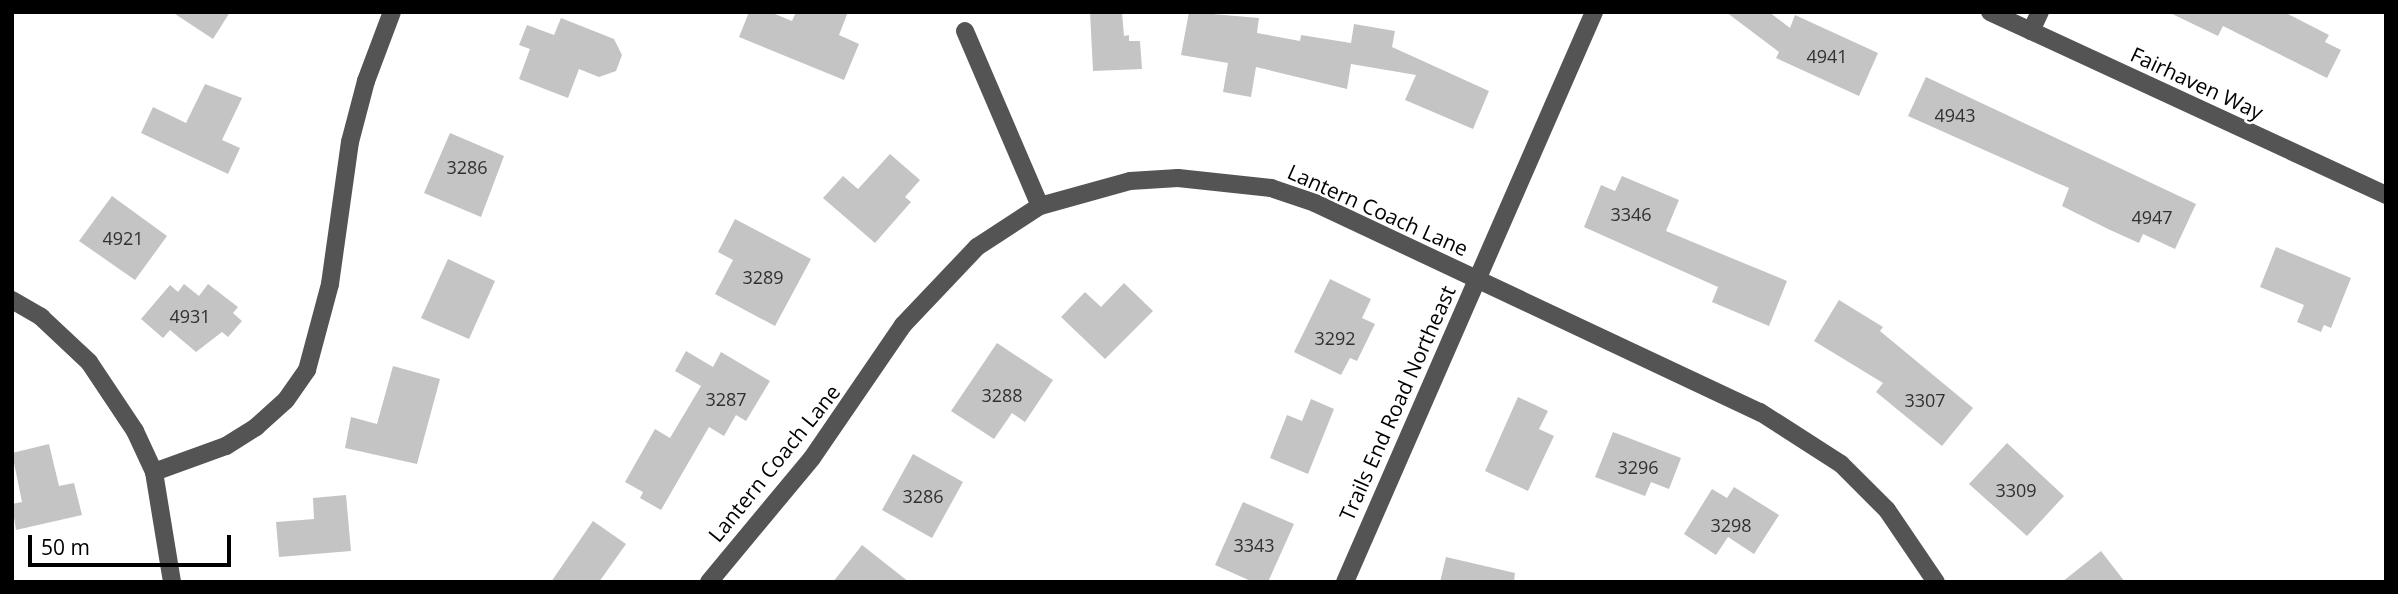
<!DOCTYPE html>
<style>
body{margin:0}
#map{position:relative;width:2398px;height:594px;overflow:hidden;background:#fff;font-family:"Open Sans",sans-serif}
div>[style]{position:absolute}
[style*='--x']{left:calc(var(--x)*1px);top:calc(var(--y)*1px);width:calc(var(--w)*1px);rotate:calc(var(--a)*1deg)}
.building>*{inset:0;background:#c4c4c4}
.minor>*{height:18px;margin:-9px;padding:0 9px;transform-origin:9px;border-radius:9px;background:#545454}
span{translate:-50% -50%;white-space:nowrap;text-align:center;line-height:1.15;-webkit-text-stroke:5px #fff;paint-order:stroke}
.number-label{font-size:18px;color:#313131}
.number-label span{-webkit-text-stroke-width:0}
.street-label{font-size:21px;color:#000}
.frame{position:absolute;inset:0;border:14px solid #000;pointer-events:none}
.scale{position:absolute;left:28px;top:535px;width:203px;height:32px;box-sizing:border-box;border:4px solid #000;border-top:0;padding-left:9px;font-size:21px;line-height:24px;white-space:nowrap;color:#000;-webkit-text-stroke:5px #fff;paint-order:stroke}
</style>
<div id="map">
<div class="building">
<div style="clip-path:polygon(172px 12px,230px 12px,213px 39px)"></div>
<div style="clip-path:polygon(749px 12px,770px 12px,792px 21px,796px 12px,848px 12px,839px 35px,859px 44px,844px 80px,739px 37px)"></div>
<div style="clip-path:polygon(1090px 12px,1122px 12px,1124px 36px,1129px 35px,1129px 41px,1140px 41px,1142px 69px,1093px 71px)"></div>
<div style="clip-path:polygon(1189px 12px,1259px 18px,1257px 33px,1300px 41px,1301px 35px,1351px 43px,1354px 24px,1395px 31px,1392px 47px,1489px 91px,1473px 129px,1405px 100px,1416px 75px,1351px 64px,1347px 89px,1256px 67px,1251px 97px,1223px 92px,1228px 63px,1181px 55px)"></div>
<div style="clip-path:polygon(1726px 12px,1769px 12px,1790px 28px,1795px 15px,1878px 53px,1859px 96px,1776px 58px,1779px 52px)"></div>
<div style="clip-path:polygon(2168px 12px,2284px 12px,2329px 35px,2325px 42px,2341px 50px,2327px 78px,2223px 26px,2218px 36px)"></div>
<div style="clip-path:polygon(561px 18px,614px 39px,622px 55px,616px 71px,599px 77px,579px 69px,568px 98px,519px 79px,530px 49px,519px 45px,527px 25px,554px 35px)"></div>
<div style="clip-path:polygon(1926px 77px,2196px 204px,2175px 249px,2143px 234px,2139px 243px,2108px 229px,2062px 206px,2069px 188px,1908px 116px)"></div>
<div style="clip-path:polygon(205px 84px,242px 98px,222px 140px,240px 148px,228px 174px,141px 133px,153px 107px,186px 123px)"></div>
<div style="clip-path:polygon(450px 133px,504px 156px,481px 217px,424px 193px)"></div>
<div style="clip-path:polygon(890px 154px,920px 180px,905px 197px,911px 202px,875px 243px,823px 198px,843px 176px,858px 189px)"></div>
<div style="clip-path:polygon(1622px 176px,1679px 200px,1666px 231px,1787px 281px,1769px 326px,1712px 302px,1718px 287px,1584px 227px,1601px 185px,1615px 191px)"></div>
<div style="clip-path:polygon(112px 196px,167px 236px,135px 280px,79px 241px)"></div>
<div style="clip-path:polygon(735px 219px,811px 259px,775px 326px,715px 294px,733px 260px,718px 252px)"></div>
<div style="clip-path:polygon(2276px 247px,2351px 278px,2331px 328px,2324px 325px,2321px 332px,2297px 322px,2304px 305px,2260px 287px)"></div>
<div style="clip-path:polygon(448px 259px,495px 281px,469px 339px,421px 318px)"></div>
<div style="clip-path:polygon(1330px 279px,1371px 299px,1362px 318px,1375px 324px,1357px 361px,1350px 358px,1341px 375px,1294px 352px)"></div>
<div style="clip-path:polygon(1124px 283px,1153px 311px,1105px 359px,1061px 317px,1085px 292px,1101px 307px)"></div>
<div style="clip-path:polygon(184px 284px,199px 296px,208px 284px,238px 307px,233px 313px,242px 321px,228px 337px,222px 332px,196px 352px,170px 330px,163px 338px,141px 319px,170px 285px,178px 292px)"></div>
<div style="clip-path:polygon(1839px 300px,1883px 327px,1880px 331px,1973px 408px,1942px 446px,1876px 392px,1883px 383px,1814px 341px)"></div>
<div style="clip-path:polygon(997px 343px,1053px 380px,1025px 422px,1012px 413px,994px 439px,951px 411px)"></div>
<div style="clip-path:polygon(686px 351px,713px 367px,721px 352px,770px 381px,746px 421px,736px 415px,724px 436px,709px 427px,661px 510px,640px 498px,643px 492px,625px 482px,655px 429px,670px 438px,701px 386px,675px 371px)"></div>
<div style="clip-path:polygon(393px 366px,440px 379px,417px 464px,345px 448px,351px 417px,377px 424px)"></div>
<div style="clip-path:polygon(1518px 397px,1548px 411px,1539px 429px,1554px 436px,1528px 491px,1485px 471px)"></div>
<div style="clip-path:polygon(1311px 399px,1334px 409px,1308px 474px,1270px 458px,1287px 415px,1302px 421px)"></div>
<div style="clip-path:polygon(1613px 432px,1681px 458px,1669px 489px,1651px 482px,1645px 496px,1595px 477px)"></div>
<div style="clip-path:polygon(2007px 443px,2064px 496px,2027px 536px,1969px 484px)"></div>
<div style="clip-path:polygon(49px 444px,59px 486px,74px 483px,82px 515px,16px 530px,12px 504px,22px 502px,12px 453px)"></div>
<div style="clip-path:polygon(913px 454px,963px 482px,932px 538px,882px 510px)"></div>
<div style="clip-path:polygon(1734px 487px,1779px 515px,1754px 554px,1728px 537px,1716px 555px,1684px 534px,1712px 489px,1727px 498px)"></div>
<div style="clip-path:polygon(346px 495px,351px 551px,279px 557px,276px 522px,314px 519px,313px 498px)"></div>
<div style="clip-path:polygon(1243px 502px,1294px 524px,1268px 582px,1253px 582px,1215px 565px)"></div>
<div style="clip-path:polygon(593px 521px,626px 544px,599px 582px,551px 582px)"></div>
<div style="clip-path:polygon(862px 545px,909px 582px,833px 582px)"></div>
<div style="clip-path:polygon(2101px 551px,2125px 582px,2062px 582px)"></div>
<div style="clip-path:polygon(1446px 557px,1515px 573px,1514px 582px,1440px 582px)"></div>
</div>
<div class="minor">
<div style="--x:1990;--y:12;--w:436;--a:24.8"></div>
<div style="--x:965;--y:31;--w:190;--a:66.8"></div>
<div style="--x:2031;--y:31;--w:21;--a:-65"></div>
<div style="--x:12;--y:300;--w:34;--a:30"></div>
<div style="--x:41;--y:317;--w:66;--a:43.2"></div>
<div style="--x:89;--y:362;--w:83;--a:56.3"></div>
<div style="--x:135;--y:431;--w:45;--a:65.1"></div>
<div style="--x:154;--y:472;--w:111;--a:80.7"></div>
<div style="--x:154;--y:472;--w:77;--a:-19.9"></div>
<div style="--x:226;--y:446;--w:36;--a:-32"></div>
<div style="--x:256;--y:427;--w:40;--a:-42"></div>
<div style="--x:286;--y:400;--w:37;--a:-55"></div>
<div style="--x:307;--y:370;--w:89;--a:-75"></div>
<div style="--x:330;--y:284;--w:143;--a:-82"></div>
<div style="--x:350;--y:142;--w:63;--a:-75.3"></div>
<div style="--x:366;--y:81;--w:74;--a:-69.4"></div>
<div style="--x:709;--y:582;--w:161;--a:-50.3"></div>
<div style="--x:812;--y:458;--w:161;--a:-55.6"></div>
<div style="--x:903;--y:325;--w:108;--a:-46.5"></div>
<div style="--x:977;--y:247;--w:75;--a:-33.1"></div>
<div style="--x:1040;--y:206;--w:93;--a:-15.5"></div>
<div style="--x:1130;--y:181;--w:48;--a:-3.6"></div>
<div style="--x:1178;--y:178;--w:94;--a:6.1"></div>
<div style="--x:1271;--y:188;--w:46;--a:18.8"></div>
<div style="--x:1315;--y:203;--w:492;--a:25.2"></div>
<div style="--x:1760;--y:412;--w:96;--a:32.7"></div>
<div style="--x:1841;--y:464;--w:65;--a:45"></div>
<div style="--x:1887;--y:510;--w:87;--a:55.8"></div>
<div style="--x:1345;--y:582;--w:622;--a:-66.4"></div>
</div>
<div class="number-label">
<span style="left:1827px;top:56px">4941</span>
<span style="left:1955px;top:115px">4943</span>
<span style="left:467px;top:167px">3286</span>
<span style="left:1631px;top:214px">3346</span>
<span style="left:2152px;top:217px">4947</span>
<span style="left:123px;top:238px">4921</span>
<span style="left:763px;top:277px">3289</span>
<span style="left:190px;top:316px">4931</span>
<span style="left:1335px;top:338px">3292</span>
<span style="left:1002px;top:395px">3288</span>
<span style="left:726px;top:399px">3287</span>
<span style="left:1925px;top:400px">3307</span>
<span style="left:1638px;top:467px">3296</span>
<span style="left:2016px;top:490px">3309</span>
<span style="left:923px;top:496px">3286</span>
<span style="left:1731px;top:525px">3298</span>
<span style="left:1254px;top:545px">3343</span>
</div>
<div class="street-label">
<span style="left:2197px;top:83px;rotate:25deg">Fairhaven Way</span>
<span style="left:1378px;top:210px;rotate:24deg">Lantern Coach Lane</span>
<span style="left:1397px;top:403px;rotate:-66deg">Trails End Road Northeast</span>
<span style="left:774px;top:463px;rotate:-51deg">Lantern Coach Lane</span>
</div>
<div class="frame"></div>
<div class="scale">50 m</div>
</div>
